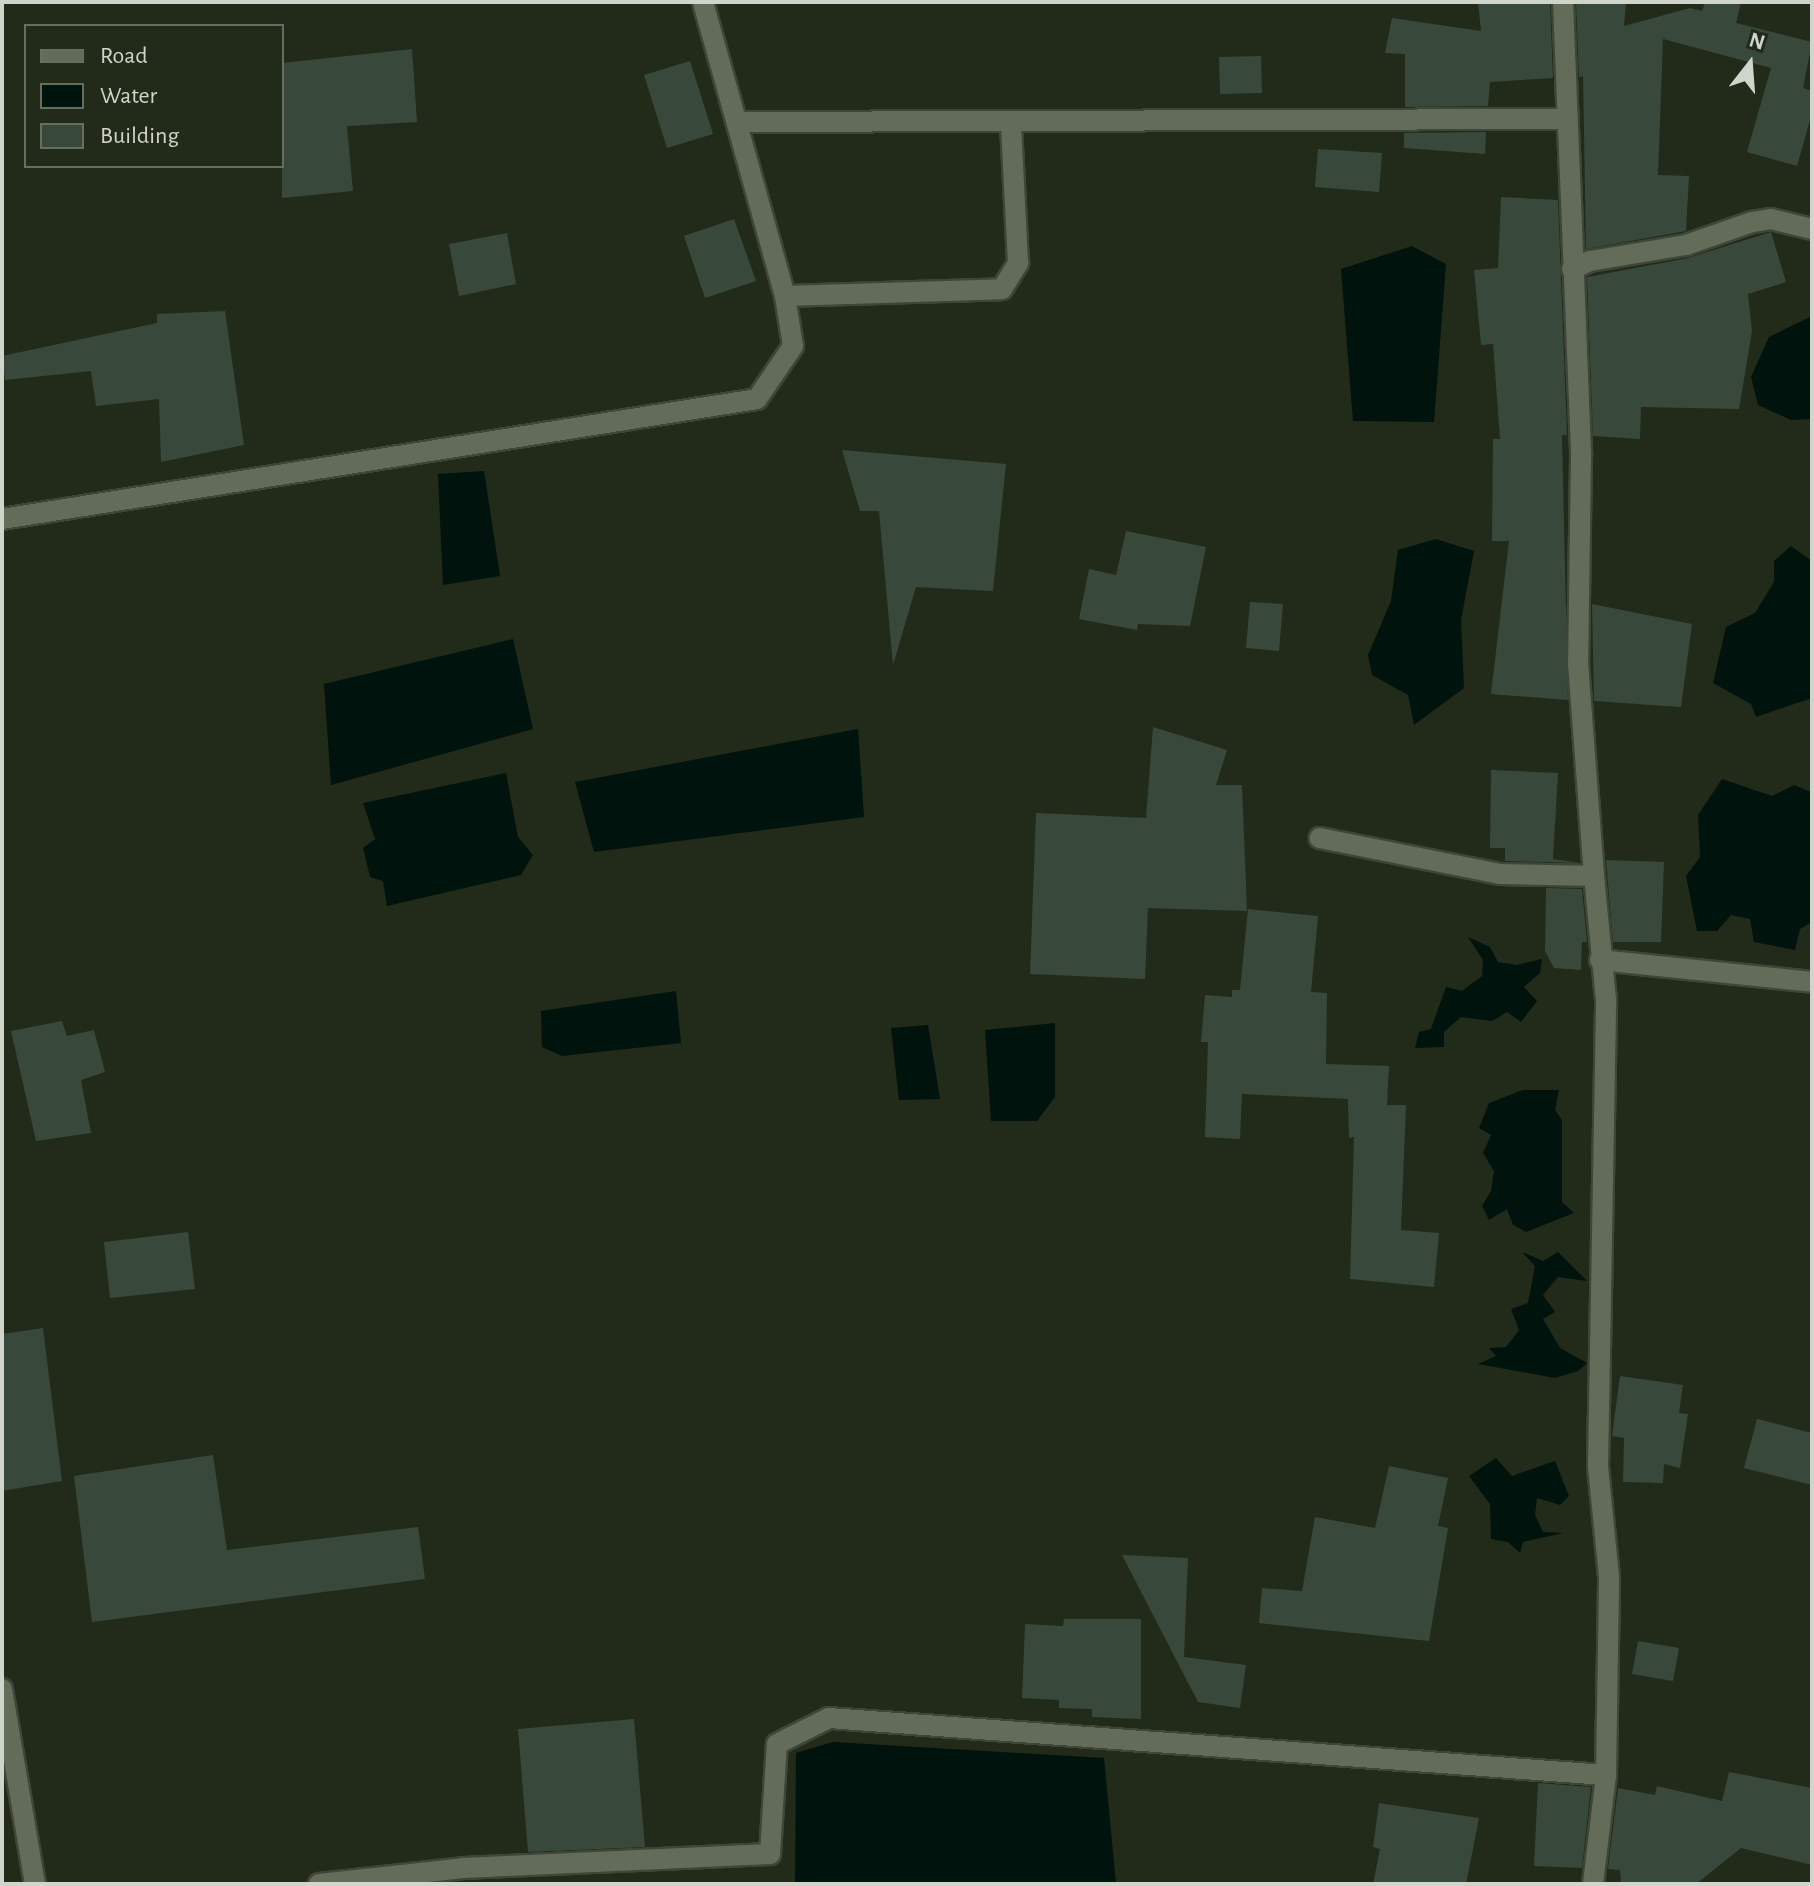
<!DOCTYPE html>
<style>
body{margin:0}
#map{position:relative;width:1814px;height:1886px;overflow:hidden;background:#222a1a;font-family:"Alegreya Sans",sans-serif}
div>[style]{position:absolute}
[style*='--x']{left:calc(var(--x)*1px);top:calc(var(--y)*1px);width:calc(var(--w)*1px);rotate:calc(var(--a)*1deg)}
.water>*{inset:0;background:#00130d}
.building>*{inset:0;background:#38493c}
.roads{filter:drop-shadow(2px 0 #3f4537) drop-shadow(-2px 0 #3f4537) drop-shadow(0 2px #3f4537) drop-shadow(0 -2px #3f4537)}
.minor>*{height:20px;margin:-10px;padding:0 10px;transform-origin:10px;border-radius:10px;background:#636c59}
span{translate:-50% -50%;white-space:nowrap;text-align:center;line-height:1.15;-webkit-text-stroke:6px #222a1a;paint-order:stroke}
.frame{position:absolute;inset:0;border:4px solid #cfd5ca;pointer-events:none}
.legend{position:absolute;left:24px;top:24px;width:260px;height:144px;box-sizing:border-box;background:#222a1a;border:2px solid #676e60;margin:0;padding:10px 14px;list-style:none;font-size:24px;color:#cfd5ca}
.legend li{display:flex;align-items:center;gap:16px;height:40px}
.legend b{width:40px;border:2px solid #676e60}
.north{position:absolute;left:1710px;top:24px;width:80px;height:80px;-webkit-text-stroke:6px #222a1a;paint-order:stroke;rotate:17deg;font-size:22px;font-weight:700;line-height:32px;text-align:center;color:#cfd5ca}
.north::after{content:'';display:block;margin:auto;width:28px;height:36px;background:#cfd5ca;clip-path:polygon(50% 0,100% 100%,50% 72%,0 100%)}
</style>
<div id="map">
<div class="water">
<div style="clip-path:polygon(1412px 246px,1446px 264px,1434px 422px,1353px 421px,1341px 269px)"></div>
<div style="clip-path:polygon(1812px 316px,1812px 419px,1791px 420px,1758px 405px,1751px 377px,1769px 337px)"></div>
<div style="clip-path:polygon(484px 471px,500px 576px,443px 585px,438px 474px)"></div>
<div style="clip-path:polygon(1436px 539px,1474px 551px,1461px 620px,1464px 688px,1414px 725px,1408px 695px,1372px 675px,1368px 655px,1391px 601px,1398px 550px)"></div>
<div style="clip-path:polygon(1791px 546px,1812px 561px,1812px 698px,1756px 717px,1751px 704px,1713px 683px,1726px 627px,1755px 613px,1774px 582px,1774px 561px)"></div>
<div style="clip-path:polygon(513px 639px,533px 729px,331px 785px,324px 684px)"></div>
<div style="clip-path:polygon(858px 729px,864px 817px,594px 852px,575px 782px)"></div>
<div style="clip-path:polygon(506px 773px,518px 837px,533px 855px,521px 875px,387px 906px,383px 881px,370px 877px,363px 848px,375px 839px,363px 803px)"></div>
<div style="clip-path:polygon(1722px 779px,1772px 796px,1794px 785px,1811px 792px,1812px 922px,1800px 929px,1795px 950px,1754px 942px,1750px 919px,1731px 915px,1717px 931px,1697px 931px,1686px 876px,1700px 857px,1698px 815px)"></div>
<div style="clip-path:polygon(1468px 937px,1490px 947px,1498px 962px,1517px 965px,1542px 959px,1540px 973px,1524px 987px,1537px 1001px,1521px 1022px,1507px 1012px,1492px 1021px,1461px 1017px,1444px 1032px,1444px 1047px,1415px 1048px,1419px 1032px,1431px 1029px,1446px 987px,1462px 991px,1482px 976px,1483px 960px)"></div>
<div style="clip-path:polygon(676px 991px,681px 1043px,562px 1056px,542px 1047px,541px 1011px)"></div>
<div style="clip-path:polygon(1055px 1023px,1055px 1097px,1037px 1121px,991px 1121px,985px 1030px)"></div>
<div style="clip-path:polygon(928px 1025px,940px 1099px,899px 1100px,891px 1028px)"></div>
<div style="clip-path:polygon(1523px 1090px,1559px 1090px,1555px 1110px,1562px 1120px,1562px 1202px,1574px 1213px,1526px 1232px,1513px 1225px,1507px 1209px,1489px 1220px,1482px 1206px,1491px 1191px,1494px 1171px,1483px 1153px,1491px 1135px,1479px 1128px,1489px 1103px)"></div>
<div style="clip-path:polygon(1522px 1252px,1543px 1261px,1558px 1252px,1587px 1281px,1558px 1277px,1543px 1295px,1555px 1312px,1543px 1319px,1560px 1348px,1587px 1363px,1578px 1371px,1555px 1378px,1478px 1364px,1496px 1356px,1489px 1348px,1506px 1347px,1519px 1330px,1511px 1309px,1528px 1303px,1535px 1266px)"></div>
<div style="clip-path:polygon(1496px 1458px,1512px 1476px,1555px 1461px,1569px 1496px,1560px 1505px,1537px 1498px,1535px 1515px,1543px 1532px,1563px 1533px,1523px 1542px,1520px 1553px,1508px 1542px,1491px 1539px,1490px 1504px,1469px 1476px)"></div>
<div style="clip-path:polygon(833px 1742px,1104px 1758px,1116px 1884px,795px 1884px,796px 1753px)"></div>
</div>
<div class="building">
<div style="clip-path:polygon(1478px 2px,1550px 2px,1553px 78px,1490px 82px,1488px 106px,1405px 107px,1405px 54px,1385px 53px,1392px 18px,1481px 31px)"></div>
<div style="clip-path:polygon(1576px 2px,1626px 2px,1624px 26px,1690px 8px,1702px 11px,1705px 2px,1741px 2px,1736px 23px,1812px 42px,1803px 88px,1812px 91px,1812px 113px,1797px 166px,1747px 152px,1771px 68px,1663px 39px,1658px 175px,1689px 176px,1686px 231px,1586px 249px,1583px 76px,1579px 77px)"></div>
<div style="clip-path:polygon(412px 49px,417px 122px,347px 126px,353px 191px,282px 198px,282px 63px)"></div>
<div style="clip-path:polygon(1261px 56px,1262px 93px,1220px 94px,1219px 57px)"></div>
<div style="clip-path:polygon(690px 61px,713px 134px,667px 148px,644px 75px)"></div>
<div style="clip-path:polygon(1486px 132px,1485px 154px,1404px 148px,1404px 133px)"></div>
<div style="clip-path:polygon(1318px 149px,1382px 153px,1379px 192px,1315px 187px)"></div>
<div style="clip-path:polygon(1501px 197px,1558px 200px,1567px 435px,1562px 435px,1568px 700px,1491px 694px,1509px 541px,1492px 541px,1493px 439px,1500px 439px,1493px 344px,1481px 345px,1474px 270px,1498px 268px)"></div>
<div style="clip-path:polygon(734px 219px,756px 281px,705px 298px,684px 236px)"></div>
<div style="clip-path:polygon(1771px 232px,1786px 282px,1748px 294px,1752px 331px,1739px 409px,1641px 407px,1640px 439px,1593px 436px,1587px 277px,1688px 258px)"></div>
<div style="clip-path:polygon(507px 233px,516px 284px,459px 296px,449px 244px)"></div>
<div style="clip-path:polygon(225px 311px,244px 445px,161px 462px,159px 399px,96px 406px,91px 371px,5px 380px,2px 356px,157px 323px,157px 314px)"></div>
<div style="clip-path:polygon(842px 450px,1006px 464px,993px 591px,916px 587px,893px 665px,879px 511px,860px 511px)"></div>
<div style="clip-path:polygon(1126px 531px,1206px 547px,1190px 626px,1138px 624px,1137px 630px,1079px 619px,1089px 569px,1116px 575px)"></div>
<div style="clip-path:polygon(1250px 602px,1283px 604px,1279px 651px,1246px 648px)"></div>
<div style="clip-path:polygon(1592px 604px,1692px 624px,1681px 707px,1594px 701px)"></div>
<div style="clip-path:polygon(1153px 727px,1227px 750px,1216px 785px,1242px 785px,1247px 911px,1148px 908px,1145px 979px,1030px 974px,1036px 813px,1146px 818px)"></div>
<div style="clip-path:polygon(1491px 770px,1558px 773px,1553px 859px,1580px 863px,1505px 861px,1505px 848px,1490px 848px)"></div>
<div style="clip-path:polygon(1606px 860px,1664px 862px,1661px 942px,1613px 942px)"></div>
<div style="clip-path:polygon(1546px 888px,1582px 889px,1587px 942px,1582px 942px,1581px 970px,1554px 968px,1545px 951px)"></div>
<div style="clip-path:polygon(1248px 909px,1318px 916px,1311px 992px,1327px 993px,1326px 1064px,1389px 1066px,1387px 1105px,1406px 1105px,1401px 1230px,1439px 1233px,1434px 1287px,1350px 1279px,1354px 1137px,1349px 1138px,1348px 1099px,1242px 1094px,1240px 1139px,1205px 1137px,1208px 1042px,1201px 1042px,1205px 995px,1232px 997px,1232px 990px,1240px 990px)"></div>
<div style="clip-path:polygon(62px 1021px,67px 1036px,94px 1030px,105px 1072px,81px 1080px,91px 1133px,36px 1141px,11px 1031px)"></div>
<div style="clip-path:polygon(188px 1232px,195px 1289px,110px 1298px,104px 1242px)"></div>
<div style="clip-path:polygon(43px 1328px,62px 1481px,2px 1491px,2px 1334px)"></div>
<div style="clip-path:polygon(1620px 1376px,1683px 1385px,1679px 1413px,1688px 1414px,1680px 1468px,1664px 1464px,1663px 1483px,1623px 1482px,1624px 1438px,1612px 1436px)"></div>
<div style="clip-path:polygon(1757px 1419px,1812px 1433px,1812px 1485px,1744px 1468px)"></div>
<div style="clip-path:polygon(213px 1455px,227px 1550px,418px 1527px,425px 1579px,92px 1622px,74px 1476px)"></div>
<div style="clip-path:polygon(1389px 1466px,1448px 1478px,1438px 1526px,1448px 1528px,1429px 1641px,1259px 1623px,1262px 1588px,1302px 1591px,1315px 1517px,1375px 1528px)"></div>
<div style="clip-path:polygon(1122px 1555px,1188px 1558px,1184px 1657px,1246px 1665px,1240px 1708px,1198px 1702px)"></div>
<div style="clip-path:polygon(1064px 1619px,1141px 1619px,1141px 1719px,1092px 1717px,1092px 1709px,1059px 1708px,1059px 1700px,1022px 1698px,1025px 1624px,1063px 1626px)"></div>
<div style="clip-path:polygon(1638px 1641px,1679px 1648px,1673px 1681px,1632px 1674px)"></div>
<div style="clip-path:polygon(634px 1719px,645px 1847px,528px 1852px,518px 1729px)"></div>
<div style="clip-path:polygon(1729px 1772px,1812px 1788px,1812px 1865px,1741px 1848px,1696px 1884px,1621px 1884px,1620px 1870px,1608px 1869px,1618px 1788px,1655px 1795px,1657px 1786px,1722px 1801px)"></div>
<div style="clip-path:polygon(1538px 1783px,1591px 1787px,1582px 1868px,1534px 1866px)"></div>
<div style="clip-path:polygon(1379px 1803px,1479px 1818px,1466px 1884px,1373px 1884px,1380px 1849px,1373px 1847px)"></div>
</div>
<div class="roads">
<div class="minor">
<div style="--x:1563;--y:2;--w:455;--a:87.7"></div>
<div style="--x:1581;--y:457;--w:206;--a:90.8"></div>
<div style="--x:1578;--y:663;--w:214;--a:85.7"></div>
<div style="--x:737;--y:122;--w:827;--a:-0.21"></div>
<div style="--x:1572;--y:269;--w:20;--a:-24"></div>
<div style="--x:1590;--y:261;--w:97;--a:-9.5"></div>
<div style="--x:1686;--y:245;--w:70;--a:-19.2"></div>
<div style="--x:1752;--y:222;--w:19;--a:-9"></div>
<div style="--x:1771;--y:219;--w:42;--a:13.7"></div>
<div style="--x:785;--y:296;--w:217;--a:-1.8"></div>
<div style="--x:1002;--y:289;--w:31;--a:-58"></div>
<div style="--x:1018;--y:263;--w:138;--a:-92.9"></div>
<div style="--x:2;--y:519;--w:764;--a:-9.03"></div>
<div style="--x:757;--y:399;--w:64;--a:-55.8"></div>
<div style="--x:793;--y:346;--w:51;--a:-99.1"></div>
<div style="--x:785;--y:296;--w:305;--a:-105.6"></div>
<div style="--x:1600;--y:960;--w:213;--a:5.9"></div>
<div style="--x:2;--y:1689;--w:198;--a:80.4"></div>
<div style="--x:319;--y:1884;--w:145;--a:-6.3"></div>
<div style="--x:463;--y:1868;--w:307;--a:-2.6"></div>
<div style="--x:770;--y:1854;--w:110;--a:-86.4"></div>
<div style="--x:777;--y:1744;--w:58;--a:-26.6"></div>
<div style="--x:829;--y:1718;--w:779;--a:4.2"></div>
<div style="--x:1606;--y:1775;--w:198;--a:-89.1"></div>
<div style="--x:1609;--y:1577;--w:112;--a:-95.7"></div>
<div style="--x:1598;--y:1466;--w:466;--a:-89"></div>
<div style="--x:1606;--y:1000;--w:125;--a:-95.5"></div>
<div style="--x:1594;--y:876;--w:94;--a:-178.8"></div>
<div style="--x:1500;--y:874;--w:184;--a:-168.7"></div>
<div style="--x:1593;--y:1884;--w:110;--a:-83.2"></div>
</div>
</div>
<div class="frame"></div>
<ul class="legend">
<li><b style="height:10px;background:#636c59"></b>Road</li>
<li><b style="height:22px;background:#00130d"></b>Water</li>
<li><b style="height:22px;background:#38493c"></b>Building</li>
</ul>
<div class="north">N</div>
</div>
